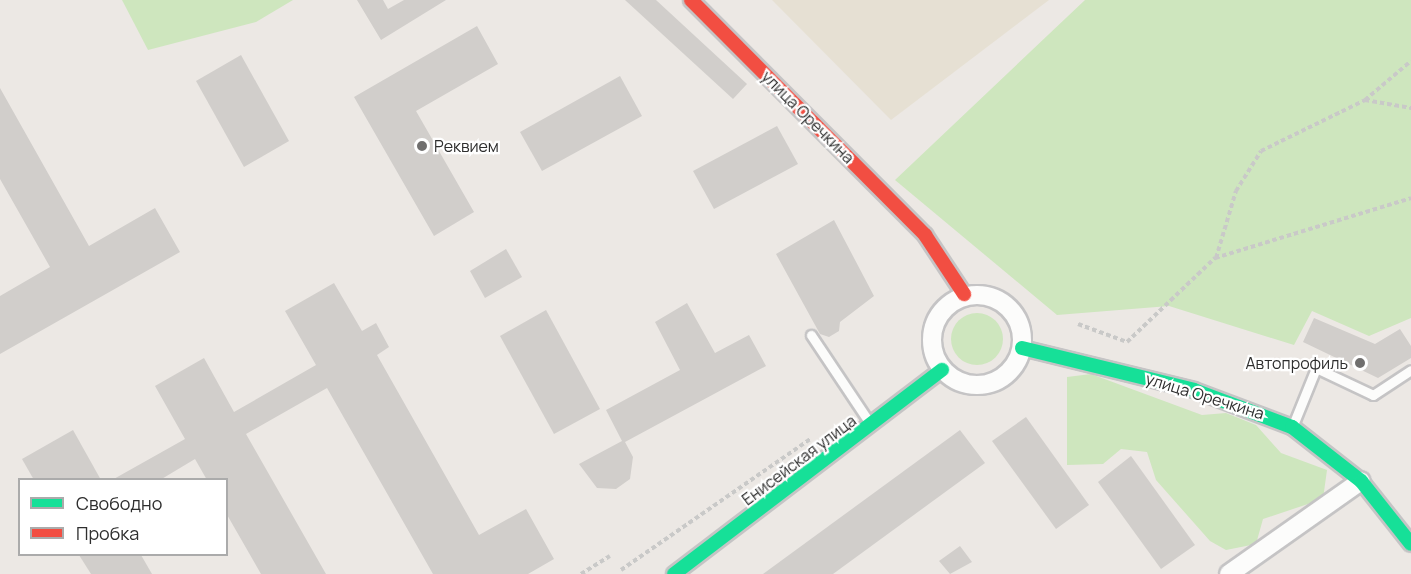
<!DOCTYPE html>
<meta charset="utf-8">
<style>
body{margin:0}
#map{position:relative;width:1411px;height:574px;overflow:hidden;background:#ece8e4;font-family:Manrope,sans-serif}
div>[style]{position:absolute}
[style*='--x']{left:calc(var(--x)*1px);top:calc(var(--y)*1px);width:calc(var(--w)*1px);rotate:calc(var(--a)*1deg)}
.education>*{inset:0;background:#e6e0d3}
.green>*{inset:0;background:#cee6be}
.round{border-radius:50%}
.building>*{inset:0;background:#d1cecb}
.path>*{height:4px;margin-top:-2px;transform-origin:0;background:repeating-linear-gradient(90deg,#c9c9c8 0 4.5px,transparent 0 7.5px)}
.roads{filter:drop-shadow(2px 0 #c5c4c5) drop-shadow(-2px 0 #c5c4c5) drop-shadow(0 2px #c5c4c5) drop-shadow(0 -2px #c5c4c5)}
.lane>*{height:9px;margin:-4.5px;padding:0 4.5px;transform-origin:4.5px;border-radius:4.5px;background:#fcfcfb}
.street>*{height:18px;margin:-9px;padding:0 9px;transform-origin:9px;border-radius:9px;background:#fcfcfb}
.street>.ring{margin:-9px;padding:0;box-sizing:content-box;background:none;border:18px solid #fcfcfb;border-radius:50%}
.fast>*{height:14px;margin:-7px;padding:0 7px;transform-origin:7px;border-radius:7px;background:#16e098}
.jam>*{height:14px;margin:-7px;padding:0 7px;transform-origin:7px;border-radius:7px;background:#f24e42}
.dots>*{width:16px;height:16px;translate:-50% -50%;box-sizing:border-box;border:3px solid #fff;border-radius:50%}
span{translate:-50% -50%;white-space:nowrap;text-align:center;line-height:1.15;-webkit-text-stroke:4.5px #fff;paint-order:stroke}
.street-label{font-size:16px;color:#2e2e2e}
.poi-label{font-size:16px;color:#2e2e2e}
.left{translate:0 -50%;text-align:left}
.right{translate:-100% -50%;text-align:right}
.legend{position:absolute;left:18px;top:478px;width:210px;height:78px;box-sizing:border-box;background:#fff;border:2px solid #ababab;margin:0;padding:8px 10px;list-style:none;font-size:18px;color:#2e2e2e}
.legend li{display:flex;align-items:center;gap:12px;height:30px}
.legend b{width:30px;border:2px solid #ababab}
</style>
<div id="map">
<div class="education">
<div style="clip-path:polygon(772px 0,1049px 0,891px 120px)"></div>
</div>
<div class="green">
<div style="clip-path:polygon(122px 0,293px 0,256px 22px,148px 50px)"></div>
<div style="clip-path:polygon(1085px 0,1411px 0,1411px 318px,1369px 336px,1312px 311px,1294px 345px,1169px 306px,1057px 315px,895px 180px)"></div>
<div class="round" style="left:951px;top:313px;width:52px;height:52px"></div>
<div style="clip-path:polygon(1091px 374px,1202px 415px,1226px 413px,1256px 425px,1281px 453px,1327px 470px,1323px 499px,1263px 519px,1256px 544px,1226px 550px,1210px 541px,1156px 480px,1147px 452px,1121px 449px,1103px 464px,1067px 465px,1067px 377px)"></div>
</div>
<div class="building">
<div style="clip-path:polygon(357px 0,383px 0,388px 9px,404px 0,446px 0,381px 40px)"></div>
<div style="clip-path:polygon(625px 0,656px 0,747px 84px,733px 99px)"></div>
<div style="clip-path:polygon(477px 26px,498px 64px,416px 111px,474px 212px,434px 236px,354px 97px)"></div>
<div style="clip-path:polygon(241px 55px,289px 141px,244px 167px,196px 81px)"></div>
<div style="clip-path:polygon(620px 76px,642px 116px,542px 171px,520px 132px)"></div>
<div style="clip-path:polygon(0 88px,89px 246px,155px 208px,180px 252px,0 354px,0 296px,50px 267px,0 179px)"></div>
<div style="clip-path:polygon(777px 126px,798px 164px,714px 209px,693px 171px)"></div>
<div style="clip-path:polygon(834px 220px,874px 296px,840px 322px,839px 331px,829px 337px,820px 334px,776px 254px)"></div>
<div style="clip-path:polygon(506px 249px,522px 277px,485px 298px,470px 271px)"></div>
<div style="clip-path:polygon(334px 283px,362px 331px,376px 323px,389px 347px,377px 355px,479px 535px,526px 509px,554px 559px,528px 574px,433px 574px,327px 388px,246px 434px,326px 574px,261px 574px,226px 513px,226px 480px,207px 480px,195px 459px,160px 480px,112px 480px,185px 439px,155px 386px,204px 358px,234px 412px,316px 365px,285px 311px)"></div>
<div style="clip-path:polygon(687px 303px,715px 353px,749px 335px,766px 366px,625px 442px,633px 457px,630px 479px,616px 489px,597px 488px,579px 464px,622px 441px,606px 410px,680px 370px,655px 322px)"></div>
<div style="clip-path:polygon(546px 310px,600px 409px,554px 434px,500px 336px)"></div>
<div style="clip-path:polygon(1314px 318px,1375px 344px,1400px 329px,1411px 346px,1411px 358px,1378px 378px,1303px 342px)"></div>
<div style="clip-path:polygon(1026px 417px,1089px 505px,1056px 529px,992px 441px)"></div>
<div style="clip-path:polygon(73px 430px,101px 480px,34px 480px,22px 459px)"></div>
<div style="clip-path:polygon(960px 430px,985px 463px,833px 574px,763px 574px)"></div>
<div style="clip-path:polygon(1131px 456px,1195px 545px,1161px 569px,1098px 482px)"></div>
<div style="clip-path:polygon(960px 546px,972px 562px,950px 574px,939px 561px)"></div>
<div style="clip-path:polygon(79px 555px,141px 555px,152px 574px,91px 574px)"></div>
</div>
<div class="path">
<div style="--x:1365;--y:100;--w:60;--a:-40.3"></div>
<div style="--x:1216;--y:258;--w:70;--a:-73.4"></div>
<div style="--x:1236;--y:191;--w:47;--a:-58"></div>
<div style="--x:1261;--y:151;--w:116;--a:-26.1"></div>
<div style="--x:1365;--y:100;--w:47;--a:9.9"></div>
<div style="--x:1078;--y:324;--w:52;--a:20.2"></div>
<div style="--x:1127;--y:342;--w:122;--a:-43.7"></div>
<div style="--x:1215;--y:258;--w:205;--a:-17"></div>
<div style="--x:621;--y:570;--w:230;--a:-34.7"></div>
<div style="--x:581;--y:574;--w:34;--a:-32"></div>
</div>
<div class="roads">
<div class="lane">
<div style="--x:811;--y:335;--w:105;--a:56.3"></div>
<div style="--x:1293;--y:425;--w:61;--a:-68"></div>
<div style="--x:1316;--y:368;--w:63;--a:25.3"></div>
<div style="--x:1373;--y:395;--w:45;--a:-33.3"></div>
</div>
<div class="street">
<div class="ring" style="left:932px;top:295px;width:72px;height:72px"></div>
<div style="--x:1229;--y:574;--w:161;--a:-35.2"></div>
</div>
<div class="fast">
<div style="--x:1022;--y:348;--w:177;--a:13.7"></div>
<div style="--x:1194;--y:390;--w:105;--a:20.7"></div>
<div style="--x:1292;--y:427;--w:88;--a:38"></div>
<div style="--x:1361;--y:481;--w:80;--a:51.6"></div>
<div style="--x:674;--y:574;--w:337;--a:-37.3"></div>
</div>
<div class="jam">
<div style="--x:691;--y:0;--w:332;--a:45.1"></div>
<div style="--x:925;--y:235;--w:71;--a:56.5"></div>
</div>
</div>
<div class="dots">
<div style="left:422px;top:146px;background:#706f6e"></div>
<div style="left:1360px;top:363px;background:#706f6e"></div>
</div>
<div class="street-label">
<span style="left:808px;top:117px;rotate:45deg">улица Оречкина</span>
<span style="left:1205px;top:396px;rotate:17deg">улица Оречкина</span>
<span style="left:799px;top:460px;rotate:-37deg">Енисейская улица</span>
</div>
<div class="poi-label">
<span class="left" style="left:434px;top:146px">Реквием</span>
<span class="right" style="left:1348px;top:363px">Автопрофиль</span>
</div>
<ul class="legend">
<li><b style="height:8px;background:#16e098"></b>Свободно</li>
<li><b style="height:8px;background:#f24e42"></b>Пробка</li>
</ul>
</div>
